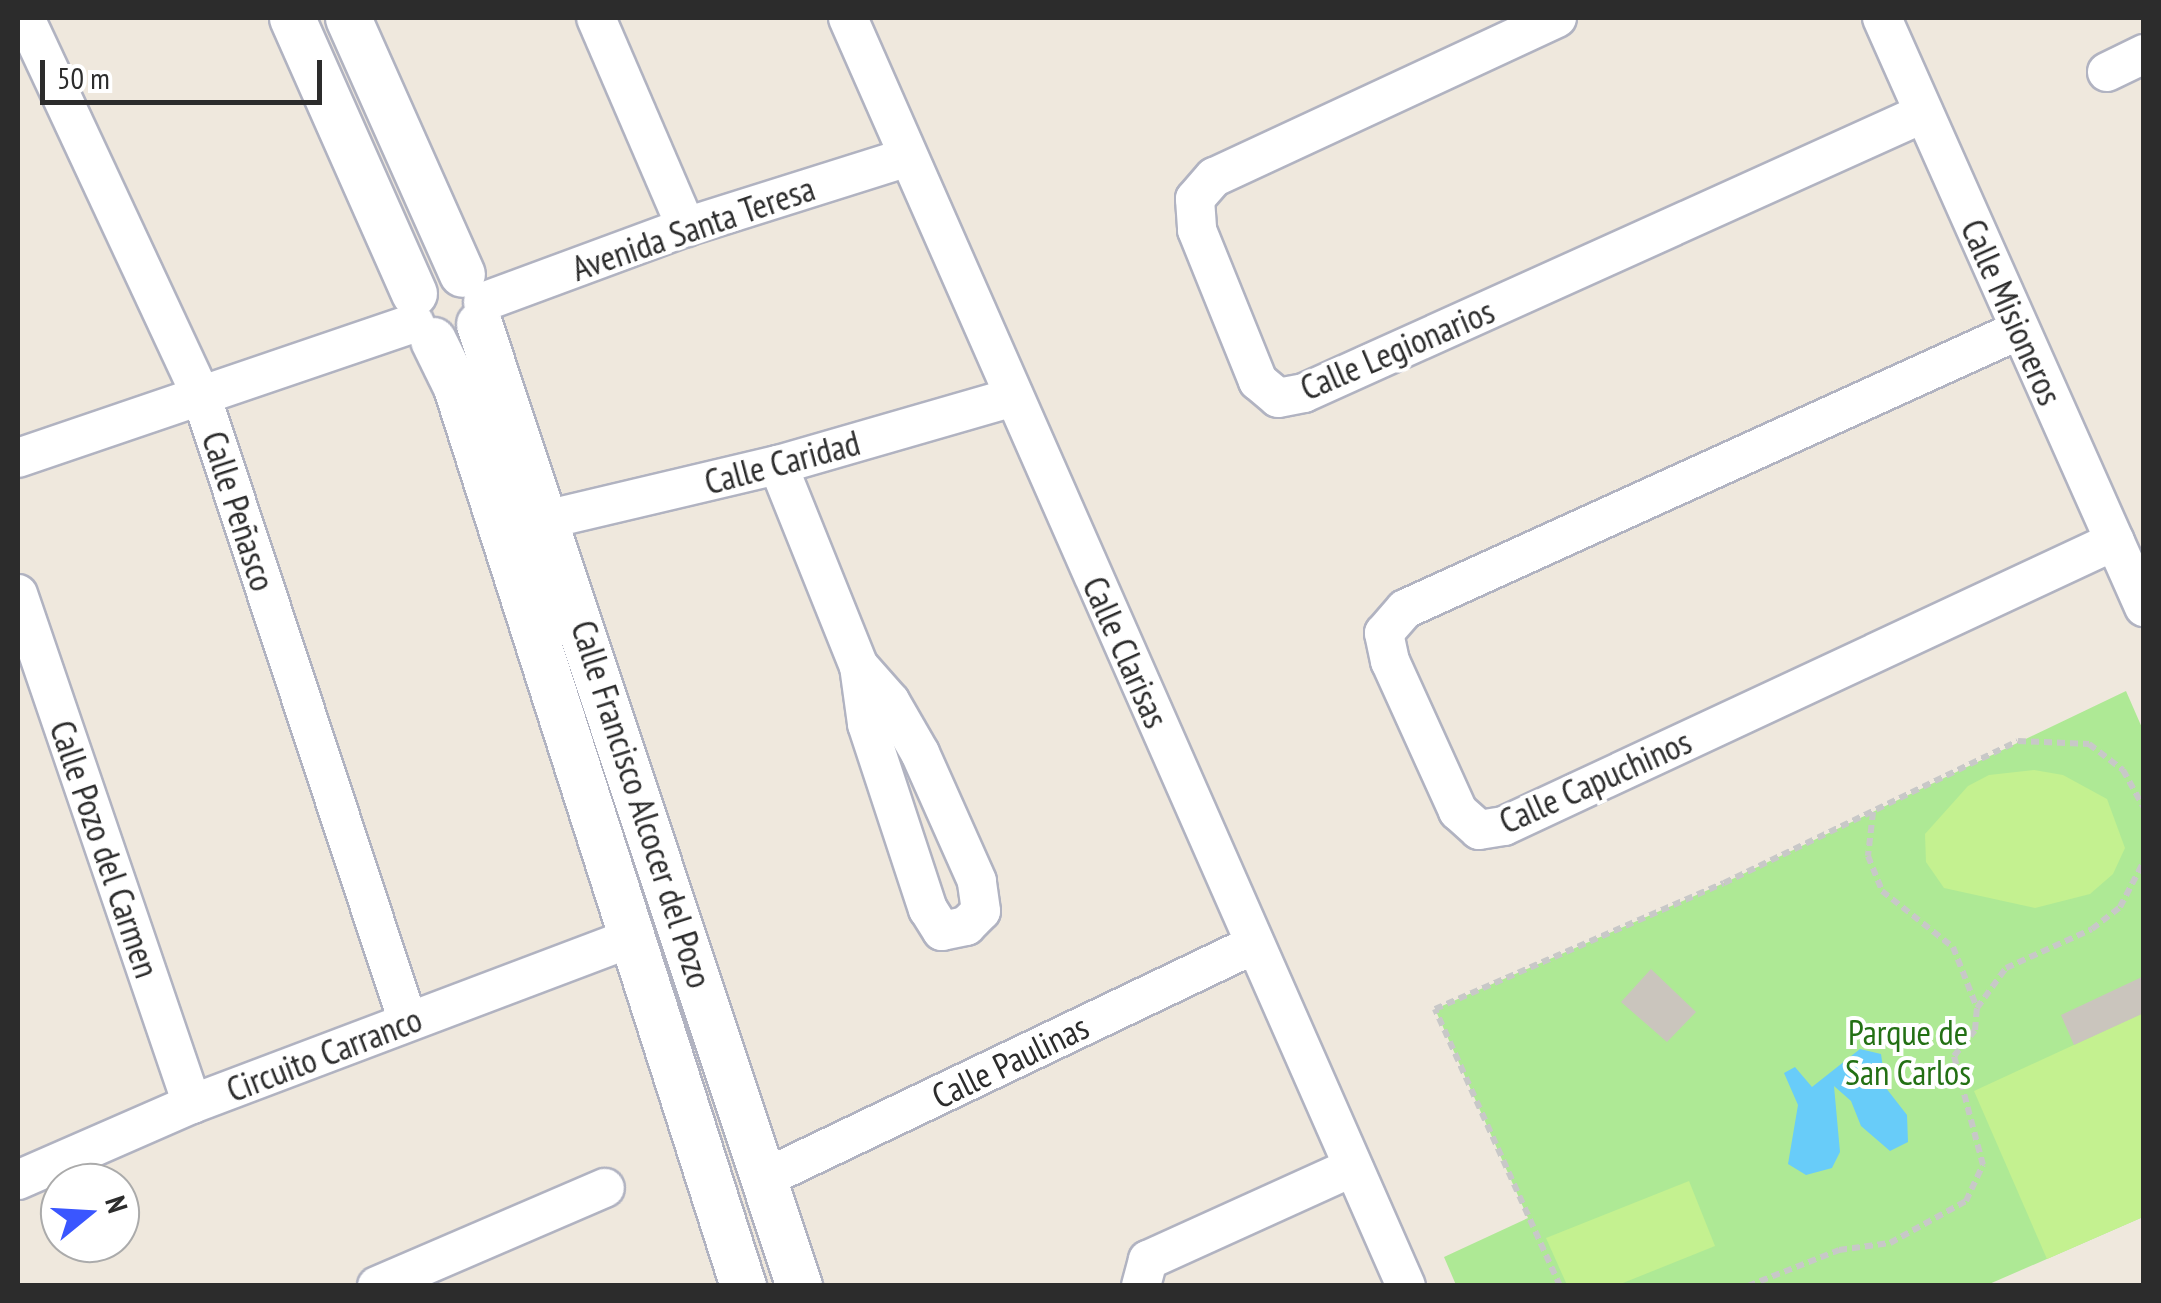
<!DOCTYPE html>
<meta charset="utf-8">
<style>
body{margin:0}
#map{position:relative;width:2161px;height:1303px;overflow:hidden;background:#efe8dd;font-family:"PT Sans Narrow",sans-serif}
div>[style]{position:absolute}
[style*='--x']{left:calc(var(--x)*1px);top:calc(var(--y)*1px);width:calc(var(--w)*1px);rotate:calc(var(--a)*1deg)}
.green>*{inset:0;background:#aee995}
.pitch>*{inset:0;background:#c4f190}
.water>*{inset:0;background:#68ccf9}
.building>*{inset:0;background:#cac5bd}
.path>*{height:6px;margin-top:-3px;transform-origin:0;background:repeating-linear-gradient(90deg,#c8c8c8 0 8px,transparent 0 13px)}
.roads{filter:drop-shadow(2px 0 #b1b3c1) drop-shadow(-2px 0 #b1b3c1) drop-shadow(0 2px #b1b3c1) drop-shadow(0 -2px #b1b3c1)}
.minor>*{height:38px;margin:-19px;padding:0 19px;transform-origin:19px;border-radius:19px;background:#fff}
.tertiary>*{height:45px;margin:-22.5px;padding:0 22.5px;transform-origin:22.5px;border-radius:22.5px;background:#fff}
span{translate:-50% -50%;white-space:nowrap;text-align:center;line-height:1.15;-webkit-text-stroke:8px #fff;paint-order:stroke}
.street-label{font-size:35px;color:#2c2c2c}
.park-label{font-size:35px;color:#237014}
.frame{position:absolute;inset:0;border:20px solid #2c2c2c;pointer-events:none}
.north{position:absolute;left:40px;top:1163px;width:100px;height:100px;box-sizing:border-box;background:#fff;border:2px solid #ababab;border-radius:50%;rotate:72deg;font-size:28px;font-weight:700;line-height:40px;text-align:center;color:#2c2c2c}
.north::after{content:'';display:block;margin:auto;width:35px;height:45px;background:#3a56ff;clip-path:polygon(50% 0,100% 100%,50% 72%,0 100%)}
.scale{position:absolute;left:40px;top:60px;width:282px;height:45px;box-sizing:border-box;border:5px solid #2c2c2c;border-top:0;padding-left:12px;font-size:30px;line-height:35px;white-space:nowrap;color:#2c2c2c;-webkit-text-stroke:8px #fff;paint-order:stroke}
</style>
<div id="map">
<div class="green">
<div style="clip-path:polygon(2126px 691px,2143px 730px,2143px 1217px,1987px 1285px,1456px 1285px,1444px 1257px,1528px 1218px,1435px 1009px,1724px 883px)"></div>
</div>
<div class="pitch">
<div style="clip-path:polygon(2034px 770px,2063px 775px,2107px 799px,2125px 848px,2113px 874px,2090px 894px,2035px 908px,1944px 888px,1926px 862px,1925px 834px,1968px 786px,1989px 775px)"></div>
<div style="clip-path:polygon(2143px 1013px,2143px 1217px,2047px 1259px,1974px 1091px)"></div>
<div style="clip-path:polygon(1689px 1181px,1715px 1246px,1618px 1285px,1567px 1285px,1546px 1238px)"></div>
</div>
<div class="water">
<div style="clip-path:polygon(1860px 1049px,1881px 1054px,1886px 1088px,1907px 1115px,1908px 1142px,1890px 1151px,1861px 1126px,1851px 1101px,1834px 1086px,1840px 1152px,1832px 1168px,1806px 1175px,1788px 1164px,1798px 1105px,1784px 1073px,1795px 1067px,1812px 1087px)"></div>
</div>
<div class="building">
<div style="clip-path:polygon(1651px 969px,1696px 1012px,1667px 1042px,1621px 1002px)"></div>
<div style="clip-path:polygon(2144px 976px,2144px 1013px,2074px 1045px,2061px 1015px)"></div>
</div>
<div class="path">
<div style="--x:1873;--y:812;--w:44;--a:96.5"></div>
<div style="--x:1868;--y:856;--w:38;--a:68"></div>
<div style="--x:1882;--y:891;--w:90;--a:38.3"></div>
<div style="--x:1953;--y:947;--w:66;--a:68.5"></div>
<div style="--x:1977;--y:1008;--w:49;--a:-54.1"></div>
<div style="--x:2006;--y:968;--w:94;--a:-24.4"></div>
<div style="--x:2092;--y:929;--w:36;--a:-38"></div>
<div style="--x:2120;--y:907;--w:52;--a:-62.4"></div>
<div style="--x:1560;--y:1286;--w:304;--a:-114.3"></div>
<div style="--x:1435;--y:1009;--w:315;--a:-23.6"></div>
<div style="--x:1724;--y:883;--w:326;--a:-25.8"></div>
<div style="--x:2018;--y:741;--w:71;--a:2.4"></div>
<div style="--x:2089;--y:744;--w:43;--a:37.4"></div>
<div style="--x:2123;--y:770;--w:43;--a:61.1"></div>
<div style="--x:1748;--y:1286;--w:98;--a:-21.6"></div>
<div style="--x:1839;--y:1250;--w:51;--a:-7.8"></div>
<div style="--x:1890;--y:1243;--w:87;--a:-28.9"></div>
<div style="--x:1966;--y:1201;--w:40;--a:-65"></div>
<div style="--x:1983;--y:1165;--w:113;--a:-104.9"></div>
<div style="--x:1954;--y:1056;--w:33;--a:-51"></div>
<div style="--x:1975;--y:1030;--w:22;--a:-85"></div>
</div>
<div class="roads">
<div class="minor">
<div style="--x:25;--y:18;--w:416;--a:65"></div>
<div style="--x:201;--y:395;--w:660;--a:71.73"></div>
<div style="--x:596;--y:18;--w:228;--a:66.7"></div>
<div style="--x:848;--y:18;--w:1385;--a:66.25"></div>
<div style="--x:1557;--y:18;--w:378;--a:155.1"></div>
<div style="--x:1214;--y:177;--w:29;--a:131"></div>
<div style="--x:1195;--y:199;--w:31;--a:86"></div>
<div style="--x:1197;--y:230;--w:163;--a:68"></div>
<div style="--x:1258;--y:381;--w:26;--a:40"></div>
<div style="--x:1278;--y:398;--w:26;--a:-11"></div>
<div style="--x:1304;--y:393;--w:680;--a:-24.3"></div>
<div style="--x:1882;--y:18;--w:645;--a:66.02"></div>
<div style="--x:2107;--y:72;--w:41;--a:-25.9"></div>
<div style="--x:483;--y:302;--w:216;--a:-20.3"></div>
<div style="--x:686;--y:227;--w:230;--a:-17.5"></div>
<div style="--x:2019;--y:330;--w:674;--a:155.56"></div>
<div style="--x:1405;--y:609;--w:32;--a:131"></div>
<div style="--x:1384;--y:633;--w:29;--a:78"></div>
<div style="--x:1390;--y:661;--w:165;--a:65.6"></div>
<div style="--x:1458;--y:811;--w:28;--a:42"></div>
<div style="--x:1479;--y:830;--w:25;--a:-9"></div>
<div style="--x:1504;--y:826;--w:674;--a:-25.01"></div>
<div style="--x:18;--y:458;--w:419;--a:-18.8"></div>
<div style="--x:778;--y:465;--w:217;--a:68.1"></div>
<div style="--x:859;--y:666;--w:59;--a:82.1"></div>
<div style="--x:867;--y:724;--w:195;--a:71.8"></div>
<div style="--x:928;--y:909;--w:26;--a:58"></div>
<div style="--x:942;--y:931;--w:25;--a:-12"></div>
<div style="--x:966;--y:926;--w:21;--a:-45"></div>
<div style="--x:981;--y:911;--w:30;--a:-98"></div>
<div style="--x:977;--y:881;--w:140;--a:-114"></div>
<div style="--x:920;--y:753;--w:60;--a:-120"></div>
<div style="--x:890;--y:701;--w:47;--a:-131.5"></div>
<div style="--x:549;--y:519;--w:235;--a:-13.3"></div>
<div style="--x:778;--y:465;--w:245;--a:-16.1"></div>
<div style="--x:18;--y:594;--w:539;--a:71.16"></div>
<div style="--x:765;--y:1178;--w:543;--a:-25.53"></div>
<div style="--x:18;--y:1180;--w:190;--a:-23.6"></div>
<div style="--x:192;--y:1104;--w:473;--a:-20.7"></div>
<div style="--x:377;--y:1286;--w:248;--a:-23.3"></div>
<div style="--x:1141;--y:1286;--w:27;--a:-75"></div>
<div style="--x:1148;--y:1260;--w:225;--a:-24.4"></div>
</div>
<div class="tertiary">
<div style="--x:292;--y:18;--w:301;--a:66.1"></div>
<div style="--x:348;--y:18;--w:280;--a:66"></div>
<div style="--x:479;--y:324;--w:1014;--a:71.6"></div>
<div style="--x:433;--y:340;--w:52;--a:63.9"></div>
<div style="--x:456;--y:387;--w:944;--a:72.29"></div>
</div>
</div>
<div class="street-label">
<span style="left:693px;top:228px;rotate:-19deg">Avenida Santa Teresa</span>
<span style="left:2012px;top:312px;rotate:66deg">Calle Misioneros</span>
<span style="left:1397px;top:349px;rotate:-23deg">Calle Legionarios</span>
<span style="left:782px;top:462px;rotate:-15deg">Calle Caridad</span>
<span style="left:239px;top:511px;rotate:72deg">Calle Peñasco</span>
<span style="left:1126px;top:652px;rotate:66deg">Calle Clarisas</span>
<span style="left:1595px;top:781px;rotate:-24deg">Calle Capuchinos</span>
<span style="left:642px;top:804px;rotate:72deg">Calle Francisco Alcocer del Pozo</span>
<span style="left:105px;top:849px;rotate:71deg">Calle Pozo del Carmen</span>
<span style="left:324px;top:1054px;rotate:-21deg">Circuito Carranco</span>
<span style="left:1010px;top:1061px;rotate:-26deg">Calle Paulinas</span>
</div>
<div class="park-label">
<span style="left:1908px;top:1052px">Parque de<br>San Carlos</span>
</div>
<div class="frame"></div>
<div class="north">N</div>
<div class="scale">50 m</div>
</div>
